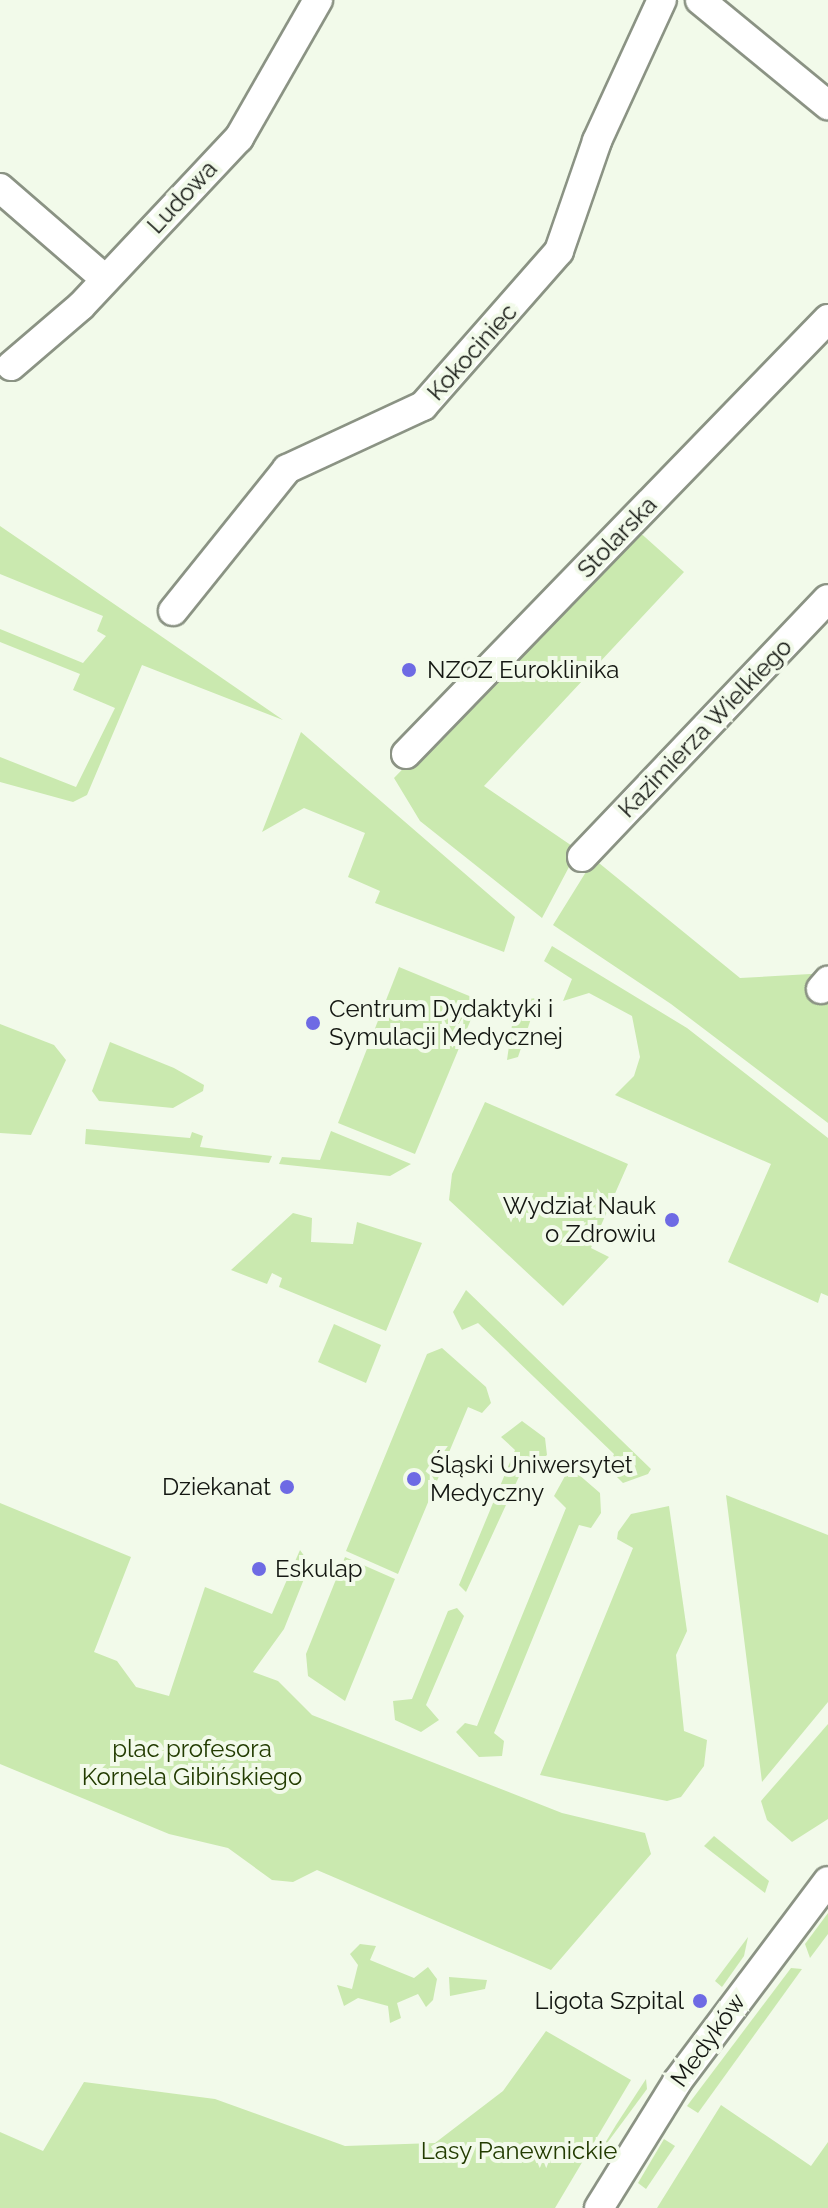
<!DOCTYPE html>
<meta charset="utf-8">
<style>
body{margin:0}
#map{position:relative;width:828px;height:2208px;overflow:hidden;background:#f2faea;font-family:Raleway,sans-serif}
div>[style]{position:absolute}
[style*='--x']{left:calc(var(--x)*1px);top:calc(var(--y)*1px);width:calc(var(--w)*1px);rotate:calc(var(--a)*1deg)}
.green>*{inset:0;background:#cae9af}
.roads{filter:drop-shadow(2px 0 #8b9384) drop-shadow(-2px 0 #8b9384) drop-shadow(0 2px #8b9384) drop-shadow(0 -2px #8b9384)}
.minor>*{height:28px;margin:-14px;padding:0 14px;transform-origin:14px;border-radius:14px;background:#fff}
.dots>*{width:22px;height:22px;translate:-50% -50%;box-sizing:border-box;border:4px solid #f2faea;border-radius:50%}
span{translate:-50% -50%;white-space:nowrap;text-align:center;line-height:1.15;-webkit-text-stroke:8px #f2faea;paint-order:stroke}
.street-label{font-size:24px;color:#141712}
.poi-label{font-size:24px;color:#141712}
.left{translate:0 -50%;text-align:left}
.right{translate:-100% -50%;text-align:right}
.park-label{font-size:24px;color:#223b00}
</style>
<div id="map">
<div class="green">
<div style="clip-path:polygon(0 526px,155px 632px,283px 720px,142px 665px,87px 795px,73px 802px,0 782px,0 757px,76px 787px,115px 708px,73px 690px,80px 674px,0 642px,0 629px,83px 663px,106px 636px,97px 631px,103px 616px,0 574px)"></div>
<div style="clip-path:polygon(636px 529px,684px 572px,484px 786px,578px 850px,542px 918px,420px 821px,394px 778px)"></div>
<div style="clip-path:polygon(301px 732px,515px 917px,504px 952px,375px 903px,380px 891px,348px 877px,365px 833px,304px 808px,262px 832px)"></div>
<div style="clip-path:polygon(594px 859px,740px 978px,828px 973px,828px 1123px,671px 1004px,553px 925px)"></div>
<div style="clip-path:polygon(552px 946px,687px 1028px,828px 1138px,828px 1296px,821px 1293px,818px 1303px,728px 1262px,771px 1164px,615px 1095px,634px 1076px,640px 1057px,632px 1016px,589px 993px,563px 1001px,572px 979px,544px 961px)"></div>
<div style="clip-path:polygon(399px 967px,479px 1000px,415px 1154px,338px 1123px)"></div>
<div style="clip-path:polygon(538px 998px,518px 1057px,507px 1060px,513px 1018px,527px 999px)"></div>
<div style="clip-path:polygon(0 1024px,54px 1045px,66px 1060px,31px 1135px,0 1133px)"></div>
<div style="clip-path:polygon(110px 1042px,174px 1068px,204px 1085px,203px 1091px,173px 1108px,99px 1101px,92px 1091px)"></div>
<div style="clip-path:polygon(485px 1102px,628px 1164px,591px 1248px,609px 1257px,563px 1306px,449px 1200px,452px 1174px)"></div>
<div style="clip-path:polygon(86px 1129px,190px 1138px,192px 1132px,203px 1136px,200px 1147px,272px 1156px,269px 1163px,85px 1144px)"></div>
<div style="clip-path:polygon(331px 1131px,411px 1164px,390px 1176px,279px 1164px,282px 1157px,320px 1160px)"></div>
<div style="clip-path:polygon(293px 1213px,312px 1218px,311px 1242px,353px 1244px,357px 1222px,422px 1243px,386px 1331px,279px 1287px,282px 1278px,272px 1273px,267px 1284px,231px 1270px)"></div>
<div style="clip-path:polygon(466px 1290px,651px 1469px,648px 1474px,623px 1483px,608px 1468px,614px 1454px,478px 1323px,462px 1330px,453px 1312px)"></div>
<div style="clip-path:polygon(334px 1324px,381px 1345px,366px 1383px,318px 1362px)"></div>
<div style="clip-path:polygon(442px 1348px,486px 1387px,491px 1403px,482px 1413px,468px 1407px,398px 1574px,346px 1551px,427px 1354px)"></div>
<div style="clip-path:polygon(522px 1421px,545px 1438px,547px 1455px,540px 1461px,528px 1457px,466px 1592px,459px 1585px,515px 1450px,501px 1437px)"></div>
<div style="clip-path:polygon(578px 1474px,600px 1493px,601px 1513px,591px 1528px,579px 1525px,494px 1733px,504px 1741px,502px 1756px,479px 1757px,456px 1732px,465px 1723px,477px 1726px,566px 1508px,554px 1496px,565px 1476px)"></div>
<div style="clip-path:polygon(726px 1495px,828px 1535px,828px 1702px,762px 1782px)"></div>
<div style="clip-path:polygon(0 1503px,131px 1557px,94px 1652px,117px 1661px,136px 1687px,169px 1696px,205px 1587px,272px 1614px,300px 1550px,310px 1564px,284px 1629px,253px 1672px,278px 1681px,312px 1715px,562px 1813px,645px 1833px,651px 1854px,551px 1970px,317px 1870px,293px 1882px,272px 1880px,228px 1848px,169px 1834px,0 1764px)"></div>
<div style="clip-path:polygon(669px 1506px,687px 1631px,676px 1655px,684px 1731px,707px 1740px,704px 1766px,681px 1797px,667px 1801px,540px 1775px,633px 1548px,617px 1539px,618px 1532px,631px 1514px)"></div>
<div style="clip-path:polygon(345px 1557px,395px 1579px,345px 1701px,308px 1676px,306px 1654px)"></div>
<div style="clip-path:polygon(457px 1608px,464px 1616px,426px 1705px,439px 1720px,421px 1732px,395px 1720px,393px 1701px,412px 1699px,448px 1611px)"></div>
<div style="clip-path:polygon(828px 1724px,828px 1819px,792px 1842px,767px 1820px,761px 1801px)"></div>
<div style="clip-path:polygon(714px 1836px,769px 1881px,765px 1893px,704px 1846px)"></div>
<div style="clip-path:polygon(828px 1913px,828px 1934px,810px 1958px,805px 1944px)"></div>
<div style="clip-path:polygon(748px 1937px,744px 1956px,722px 1987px,715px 1981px)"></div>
<div style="clip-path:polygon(360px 1944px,376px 1946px,370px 1960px,414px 1978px,428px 1967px,437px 1979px,433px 2000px,426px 2007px,418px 1994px,397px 2003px,401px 2018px,390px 2023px,388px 2006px,358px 1998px,344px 2006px,337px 1985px,352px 1989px,358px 1965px,350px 1954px)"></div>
<div style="clip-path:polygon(791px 1968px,802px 1969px,698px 2113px,687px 2106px)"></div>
<div style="clip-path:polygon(449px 1977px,487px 1980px,485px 1989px,450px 1996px)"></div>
<div style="clip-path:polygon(546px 2031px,631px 2080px,555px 2208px,0 2208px,0 2132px,43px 2151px,84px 2082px,215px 2099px,345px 2146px,435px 2143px,503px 2091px)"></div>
<div style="clip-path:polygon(646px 2079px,647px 2089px,596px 2158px,616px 2125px)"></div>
<div style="clip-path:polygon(721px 2105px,811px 2166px,828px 2142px,828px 2208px,657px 2208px)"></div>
<div style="clip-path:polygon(664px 2139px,675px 2146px,646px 2189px,638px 2183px)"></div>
</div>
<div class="roads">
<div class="minor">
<div style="--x:700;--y:0;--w:166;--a:39.4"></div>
<div style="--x:0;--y:188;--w:139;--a:40.9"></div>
<div style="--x:11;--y:366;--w:92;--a:-40.6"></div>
<div style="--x:81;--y:306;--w:231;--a:-46.8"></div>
<div style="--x:239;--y:138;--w:159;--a:-60.2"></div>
<div style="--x:173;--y:611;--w:182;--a:-51.2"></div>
<div style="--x:287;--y:469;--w:150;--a:-24.9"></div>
<div style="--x:423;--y:406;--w:206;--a:-48.7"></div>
<div style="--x:559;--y:251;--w:116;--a:-70.9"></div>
<div style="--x:597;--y:141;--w:155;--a:-65.3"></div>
<div style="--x:406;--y:754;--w:606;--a:-45.87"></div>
<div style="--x:582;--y:857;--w:356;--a:-46.4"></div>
<div style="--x:821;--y:989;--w:11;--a:-49"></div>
<div style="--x:599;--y:2208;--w:148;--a:-58.2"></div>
<div style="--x:677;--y:2082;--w:251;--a:-53.1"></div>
</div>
</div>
<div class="dots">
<div style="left:409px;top:670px;background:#6e6ae4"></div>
<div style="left:313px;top:1023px;background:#6e6ae4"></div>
<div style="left:672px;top:1220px;background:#6e6ae4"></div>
<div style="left:414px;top:1479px;background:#6e6ae4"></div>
<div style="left:287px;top:1487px;background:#6e6ae4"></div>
<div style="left:259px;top:1569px;background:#6e6ae4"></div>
<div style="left:700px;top:2001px;background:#6e6ae4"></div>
</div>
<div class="street-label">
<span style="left:182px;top:197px;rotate:-47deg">Ludowa</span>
<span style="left:472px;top:352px;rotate:-48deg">Kokociniec</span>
<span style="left:617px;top:537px;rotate:-46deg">Stolarska</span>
<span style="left:705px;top:728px;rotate:-46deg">Kazimierza Wielkiego</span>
<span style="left:708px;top:2040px;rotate:-54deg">Medyków</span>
</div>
<div class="poi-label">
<span class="left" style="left:427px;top:670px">NZOZ Euroklinika</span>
<span class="left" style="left:329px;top:1023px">Centrum Dydaktyki i<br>Symulacji Medycznej</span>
<span class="right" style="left:656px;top:1220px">Wydział Nauk<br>o Zdrowiu</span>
<span class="left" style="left:430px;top:1479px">Śląski Uniwersytet<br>Medyczny</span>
<span class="right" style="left:271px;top:1487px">Dziekanat</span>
<span class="left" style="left:275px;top:1569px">Eskulap</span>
<span class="right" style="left:684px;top:2001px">Ligota Szpital</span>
</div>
<div class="park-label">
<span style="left:192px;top:1763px">plac profesora<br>Kornela Gibińskiego</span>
<span style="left:519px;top:2151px">Lasy Panewnickie</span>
</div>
</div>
